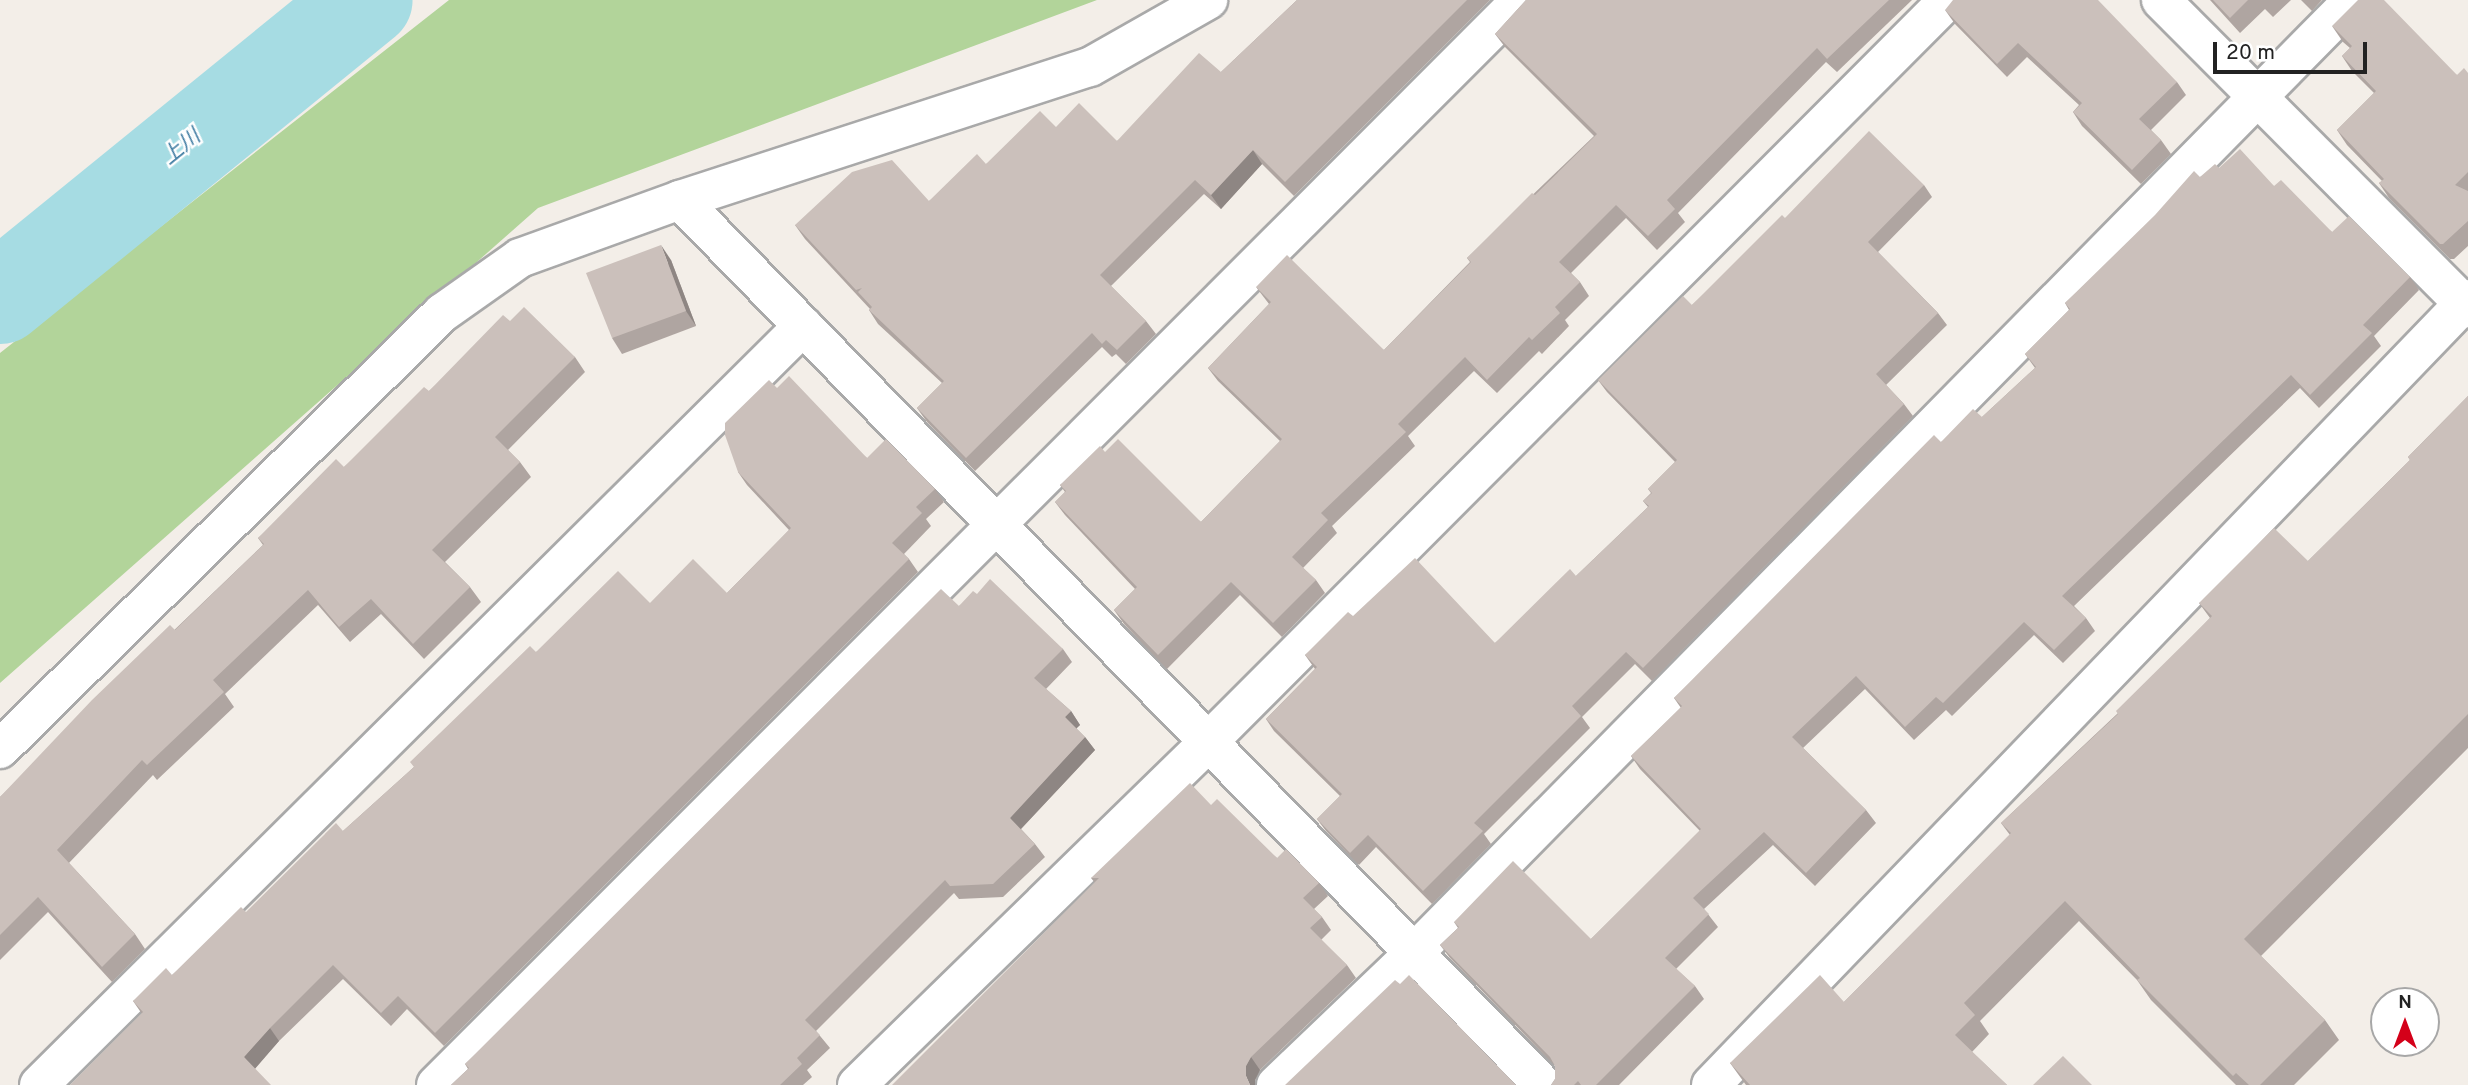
<!DOCTYPE html>
<meta charset="utf-8">
<style>
body{margin:0}
#map{position:relative;width:2468px;height:1085px;overflow:hidden;background:#f3eee8;font-family:Overpass,"Noto Sans JP",sans-serif}
div>[style]{position:absolute}
[style*='--x']{left:calc(var(--x)*1px);top:calc(var(--y)*1px);width:calc(var(--w)*1px);rotate:calc(var(--a)*1deg)}
.forest>*{inset:0;background:#b2d49a}
.river>*{height:93px;margin:-46.5px;padding:0 46.5px;transform-origin:46.5px;border-radius:46.5px;background:#a6dce3}
.roads{filter:drop-shadow(2px 0 #a9a9a9) drop-shadow(-2px 0 #a9a9a9) drop-shadow(0 2px #a9a9a9) drop-shadow(0 -2px #a9a9a9)}
.minor>*{height:38px;margin:-19px;padding:0 19px;transform-origin:19px;border-radius:19px;background:#fff}
.wall>*{inset:0;background:#afa5a1}
.shaded-wall>*{inset:0;background:#8e8683}
.building>*{inset:0;background:#cbc0bb}
span{translate:-50% -50%;white-space:nowrap;text-align:center;line-height:1.15;-webkit-text-stroke:5px #fff;paint-order:stroke}
.water-label{font-size:21px;color:#3e7ba1;font-style:italic}
.north{position:absolute;left:2370px;top:987px;width:70px;height:70px;box-sizing:border-box;background:#fff;border:2px solid #a7a7a7;border-radius:50%;rotate:0deg;font-size:19px;font-weight:700;line-height:28px;text-align:center;color:#222}
.north::after{content:'';display:block;margin:auto;width:24px;height:32px;background:#d40019;clip-path:polygon(50% 0,100% 100%,50% 72%,0 100%)}
.scale{position:absolute;left:2213px;top:42px;width:154px;height:32px;box-sizing:border-box;border:4px solid #222;border-top:0;padding-left:9px;font-size:21px;line-height:24px;white-space:nowrap;color:#222;-webkit-text-stroke:5px #fff;paint-order:stroke}
</style>
<div id="map">
<div class="forest">
<div style="clip-path:polygon(449px 0,1097px 0,538px 208px,0 683px,0 353px)"></div>
</div>
<div class="river">
<div style="--x:0;--y:297;--w:471;--a:-39.1"></div>
</div>
<div class="roads">
<div class="minor">
<div style="--x:2161;--y:0;--w:435;--a:45.1"></div>
<div style="--x:680;--y:200;--w:1236;--a:45.72"></div>
<div style="--x:0;--y:749;--w:621;--a:-44.61"></div>
<div style="--x:442;--y:313;--w:95;--a:-35.2"></div>
<div style="--x:520;--y:258;--w:170;--a:-19.9"></div>
<div style="--x:680;--y:200;--w:431;--a:-18"></div>
<div style="--x:1090;--y:67;--w:136;--a:-29.6"></div>
<div style="--x:39;--y:1085;--w:1077;--a:-44.81"></div>
<div style="--x:436;--y:1085;--w:1534;--a:-45"></div>
<div style="--x:857;--y:1085;--w:491;--a:-44.3"></div>
<div style="--x:1208;--y:742;--w:1048;--a:-45.08"></div>
<div style="--x:1276;--y:1085;--w:191;--a:-43.7"></div>
<div style="--x:1414;--y:953;--w:1338;--a:-45.42"></div>
<div style="--x:1711;--y:1085;--w:1091;--a:-46.08"></div>
</div>
</div>
<div class="wall">
<div style="clip-path:polygon(1297px 0,1490px 0,1294px 196px,1262px 164px,1221px 209px,1204px 194px,1111px 286px,1146px 321px,1156px 334px,1126px 364px,1116px 354px,1112px 357px,1102px 347px,975px 471px,927px 422px,917px 408px,942px 383px,878px 324px,869px 310px,870px 309px,805px 239px,795px 225px,929px 201px,986px 164px,1056px 127px,1117px 141px,1221px 72px)"></div>
<div style="clip-path:polygon(1526px 0,1912px 0,1837px 72px,1826px 62px,1678px 213px,1685px 222px,1657px 250px,1626px 218px,1571px 273px,1580px 282px,1589px 296px,1565px 320px,1569px 326px,1542px 354px,1539px 351px,1497px 393px,1474px 371px,1408px 436px,1415px 446px,1332px 526px,1337px 533px,1303px 568px,1316px 580px,1325px 593px,1282px 637px,1240px 595px,1167px 669px,1124px 624px,1114px 610px,1135px 589px,1065px 515px,1055px 502px,1065px 492px,1060px 485px,1105px 452px,1201px 522px,1280px 441px,1218px 381px,1208px 368px,1269px 304px,1256px 287px,1384px 350px,1470px 262px,1467px 258px,1594px 136px,1505px 47px,1495px 34px)"></div>
<div style="clip-path:polygon(2210px 0,2291px 0,2273px 17px,2265px 9px,2240px 33px)"></div>
<div style="clip-path:polygon(2301px 0,2322px 0,2312px 11px)"></div>
<div style="clip-path:polygon(1945px 10px,2177px 82px,2186px 95px,2151px 130px,2161px 140px,2171px 154px,2141px 184px,2082px 126px,2073px 112px,2079px 105px,2027px 57px,2007px 77px,1955px 24px)"></div>
<div style="clip-path:polygon(2332px 26px,2457px 75px,2468px 73px,2468px 246px,2454px 259px,2450px 259px,2389px 198px,2379px 183px,2382px 181px,2347px 145px,2337px 130px,2374px 93px,2352px 71px,2342px 56px,2350px 48px,2343px 42px)"></div>
<div style="clip-path:polygon(2219px 168px,2274px 186px,2332px 232px,2410px 277px,2419px 290px,2374px 336px,2381px 346px,2319px 408px,2300px 388px,2074px 606px,2086px 618px,2095px 631px,2063px 663px,2034px 635px,1952px 716px,1946px 710px,1914px 740px,1865px 689px,1803px 748px,1866px 810px,1876px 823px,1815px 886px,1773px 845px,1704px 909px,1718px 927px,1676px 969px,1695px 986px,1704px 999px,1619px 1085px,1551px 1085px,1555px 1079px,1555px 1066px,1450px 958px,1440px 945px,1458px 928px,1454px 922px,1591px 939px,1700px 831px,1640px 769px,1631px 756px,1681px 708px,1674px 698px,1941px 442px,1982px 417px,2035px 368px,2025px 354px,2069px 310px,2065px 303px,2200px 177px)"></div>
<div style="clip-path:polygon(1924px 185px,1932px 197px,1878px 252px,1938px 313px,1947px 325px,1886px 385px,1904px 404px,1913px 416px,1652px 681px,1635px 664px,1582px 717px,1590px 728px,1484px 834px,1491px 844px,1432px 904px,1376px 847px,1359px 865px,1326px 831px,1317px 819px,1340px 796px,1274px 731px,1266px 719px,1315px 669px,1305px 655px,1353px 616px,1495px 643px,1576px 576px,1648px 507px,1643px 501px,1651px 493px,1648px 489px,1675px 462px,1607px 392px,1598px 380px,1692px 305px,1785px 218px)"></div>
<div style="clip-path:polygon(671px 260px,696px 326px,622px 354px,612px 338px)"></div>
<div style="clip-path:polygon(510px 321px,575px 357px,585px 372px,508px 450px,520px 462px,531px 477px,445px 562px,470px 587px,481px 602px,424px 659px,381px 614px,350px 642px,318px 605px,225px 694px,234px 707px,157px 780px,153px 775px,69px 863px,135px 934px,145px 949px,112px 982px,48px 912px,0 960px,0 797px,263px 545px,258px 538px,344px 467px,429px 391px)"></div>
<div style="clip-path:polygon(777px 388px,867px 458px,935px 489px,944px 502px,926px 519px,931px 526px,904px 554px,909px 559px,918px 572px,444px 1046px,407px 1009px,391px 1026px,343px 979px,279px 1041px,255px 1068px,142px 1014px,133px 1001px,172px 975px,343px 831px,414px 767px,536px 652px,650px 603px,727px 593px,789px 530px,747px 485px,738px 472px)"></div>
<div style="clip-path:polygon(2468px 396px,2468px 748px,2261px 956px,2325px 1020px,2339px 1040px,2294px 1085px,2236px 1085px,2151px 1000px,2137px 980px,2079px 921px,1980px 1021px,1989px 1034px,1972px 1052px,2007px 1085px,1746px 1085px,1730px 1063px,1844px 1002px,2010px 835px,2001px 823px,2117px 714px,2210px 618px,2199px 603px,2308px 561px,2410px 460px,2408px 457px)"></div>
<div style="clip-path:polygon(977px 594px,1063px 649px,1072px 662px,1046px 689px,1071px 711px,1080px 725px,1076px 728px,1085px 737px,1095px 750px,1021px 829px,1035px 844px,1045px 857px,1003px 897px,959px 899px,954px 893px,816px 1031px,830px 1048px,807px 1070px,812px 1077px,803px 1085px,451px 1085px,468px 1069px,465px 1064px,959px 606px)"></div>
<div style="clip-path:polygon(1211px 805px,1277px 858px,1319px 883px,1328px 896px,1314px 909px,1322px 917px,1331px 930px,1321px 940px,1347px 965px,1356px 978px,1260px 1070px,1255px 1080px,1091px 878px)"></div>
</div>
<div class="shaded-wall">
<div style="clip-path:polygon(1253px 150px,1262px 164px,1221px 209px,1211px 195px)"></div>
<div style="clip-path:polygon(661px 245px,671px 260px,696px 326px,686px 311px)"></div>
<div style="clip-path:polygon(1071px 711px,1080px 725px,1074px 731px,1065px 717px)"></div>
<div style="clip-path:polygon(1085px 737px,1095px 750px,1019px 831px,1010px 818px)"></div>
<div style="clip-path:polygon(270px 1028px,279px 1041px,254px 1070px,244px 1057px)"></div>
<div style="clip-path:polygon(1251px 1057px,1260px 1070px,1255px 1080px,1255px 1085px,1250px 1085px,1246px 1076px,1246px 1066px)"></div>
</div>
<div class="building">
<div style="clip-path:polygon(1297px 0,1467px 0,1285px 182px,1253px 150px,1211px 195px,1195px 180px,1100px 275px,1146px 321px,1117px 350px,1106px 340px,1102px 344px,1092px 333px,966px 458px,917px 408px,944px 381px,869px 310px,872px 307px,858px 292px,862px 288px,856px 290px,795px 225px,852px 172px,892px 160px,929px 201px,977px 154px,986px 164px,1040px 111px,1056px 127px,1079px 103px,1117px 141px,1199px 53px,1221px 72px)"></div>
<div style="clip-path:polygon(1526px 0,1889px 0,1827px 59px,1817px 48px,1667px 200px,1675px 209px,1648px 236px,1616px 205px,1559px 262px,1580px 282px,1555px 307px,1560px 313px,1532px 340px,1529px 337px,1487px 380px,1465px 357px,1398px 424px,1406px 432px,1321px 513px,1328px 520px,1292px 557px,1316px 580px,1273px 623px,1231px 582px,1158px 655px,1114px 610px,1137px 587px,1055px 502px,1066px 491px,1060px 485px,1100px 446px,1105px 452px,1118px 439px,1201px 522px,1282px 439px,1208px 368px,1271px 302px,1256px 287px,1287px 255px,1384px 350px,1471px 262px,1467px 258px,1532px 193px,1535px 195px,1597px 134px,1495px 34px)"></div>
<div style="clip-path:polygon(1953px 0,2098px 0,2177px 82px,2139px 119px,2161px 140px,2132px 170px,2073px 112px,2082px 103px,2018px 43px,1997px 64px,1945px 10px)"></div>
<div style="clip-path:polygon(2213px 0,2248px 0,2230px 18px)"></div>
<div style="clip-path:polygon(2358px 0,2384px 0,2457px 75px,2464px 68px,2468px 73px,2468px 172px,2455px 185px,2468px 191px,2468px 221px,2443px 244px,2440px 244px,2379px 183px,2384px 179px,2337px 130px,2376px 91px,2342px 56px,2352px 46px,2332px 26px)"></div>
<div style="clip-path:polygon(1869px 131px,1924px 185px,1868px 242px,1938px 313px,1876px 374px,1904px 404px,1643px 668px,1626px 652px,1572px 706px,1581px 716px,1474px 823px,1483px 831px,1423px 891px,1368px 835px,1350px 853px,1317px 819px,1342px 794px,1266px 719px,1317px 667px,1305px 655px,1348px 612px,1353px 616px,1415px 558px,1495px 643px,1570px 569px,1576px 576px,1649px 506px,1643px 501px,1652px 493px,1648px 489px,1677px 460px,1598px 380px,1683px 296px,1692px 305px,1782px 215px,1785px 218px)"></div>
<div style="clip-path:polygon(2240px 149px,2274px 186px,2281px 180px,2332px 232px,2349px 216px,2410px 277px,2363px 325px,2372px 333px,2310px 395px,2291px 375px,2062px 596px,2086px 618px,2054px 650px,2024px 622px,1943px 703px,1936px 697px,1905px 727px,1856px 676px,1792px 737px,1866px 810px,1806px 873px,1764px 832px,1693px 898px,1709px 914px,1665px 958px,1695px 986px,1596px 1085px,1581px 1085px,1578px 1081px,1574px 1085px,1551px 1085px,1555px 1079px,1555px 1066px,1550px 1057px,1440px 945px,1459px 927px,1454px 922px,1513px 861px,1591px 939px,1701px 829px,1631px 756px,1682px 706px,1674px 698px,1934px 435px,1941px 442px,1973px 409px,1982px 417px,2036px 367px,2025px 354px,2070px 309px,2065px 303px,2155px 215px,2194px 171px,2200px 177px,2215px 164px,2219px 168px)"></div>
<div style="clip-path:polygon(661px 245px,686px 311px,612px 338px,586px 273px)"></div>
<div style="clip-path:polygon(524px 307px,575px 357px,495px 437px,520px 462px,432px 550px,470px 587px,413px 644px,371px 599px,339px 627px,308px 590px,213px 680px,224px 692px,147px 765px,142px 760px,57px 850px,135px 934px,102px 967px,38px 897px,0 935px,0 797px,92px 700px,170px 625px,175px 630px,264px 544px,258px 538px,336px 459px,344px 467px,424px 387px,429px 391px,503px 315px,510px 321px)"></div>
<div style="clip-path:polygon(789px 376px,867px 458px,886px 439px,935px 489px,916px 507px,922px 513px,892px 543px,909px 559px,435px 1033px,398px 996px,381px 1013px,333px 965px,270px 1028px,244px 1057px,271px 1085px,70px 1085px,143px 1012px,133px 1001px,166px 968px,172px 975px,241px 907px,246px 912px,336px 823px,343px 831px,414px 767px,410px 762px,530px 646px,536px 652px,618px 571px,650px 603px,693px 559px,727px 593px,791px 528px,738px 472px,725px 435px,725px 423px,769px 380px,777px 388px)"></div>
<div style="clip-path:polygon(2468px 396px,2468px 714px,2244px 939px,2325px 1020px,2260px 1085px,2249px 1085px,2236px 1073px,2233px 1076px,2137px 980px,2140px 978px,2065px 901px,1964px 1003px,1975px 1015px,1955px 1035px,2007px 1085px,1750px 1085px,1730px 1063px,1820px 975px,1844px 1002px,2011px 833px,2001px 823px,2118px 714px,2116px 711px,2212px 616px,2199px 603px,2274px 528px,2308px 561px,2410px 460px,2408px 457px)"></div>
<div style="clip-path:polygon(990px 579px,1063px 649px,1034px 678px,1071px 711px,1065px 717px,1085px 737px,1010px 818px,1035px 844px,993px 884px,950px 886px,945px 880px,805px 1020px,820px 1035px,797px 1058px,802px 1064px,780px 1085px,451px 1085px,469px 1068px,465px 1064px,941px 589px,959px 606px,973px 591px,977px 594px)"></div>
<div style="clip-path:polygon(1190px 783px,1211px 805px,1217px 799px,1277px 858px,1286px 849px,1319px 883px,1303px 898px,1322px 917px,1310px 928px,1347px 965px,1251px 1057px,1246px 1066px,1246px 1076px,1250px 1085px,892px 1085px,1099px 878px,1091px 878px)"></div>
<div style="clip-path:polygon(1409px 975px,1516px 1085px,1285px 1085px,1395px 980px,1400px 984px)"></div>
<div style="clip-path:polygon(2063px 1056px,2092px 1085px,2033px 1085px)"></div>
</div>
<div class="water-label">
<span style="left:182px;top:148px;rotate:-39deg">上川</span>
</div>
<div class="north">N</div>
<div class="scale">20 m</div>
</div>
